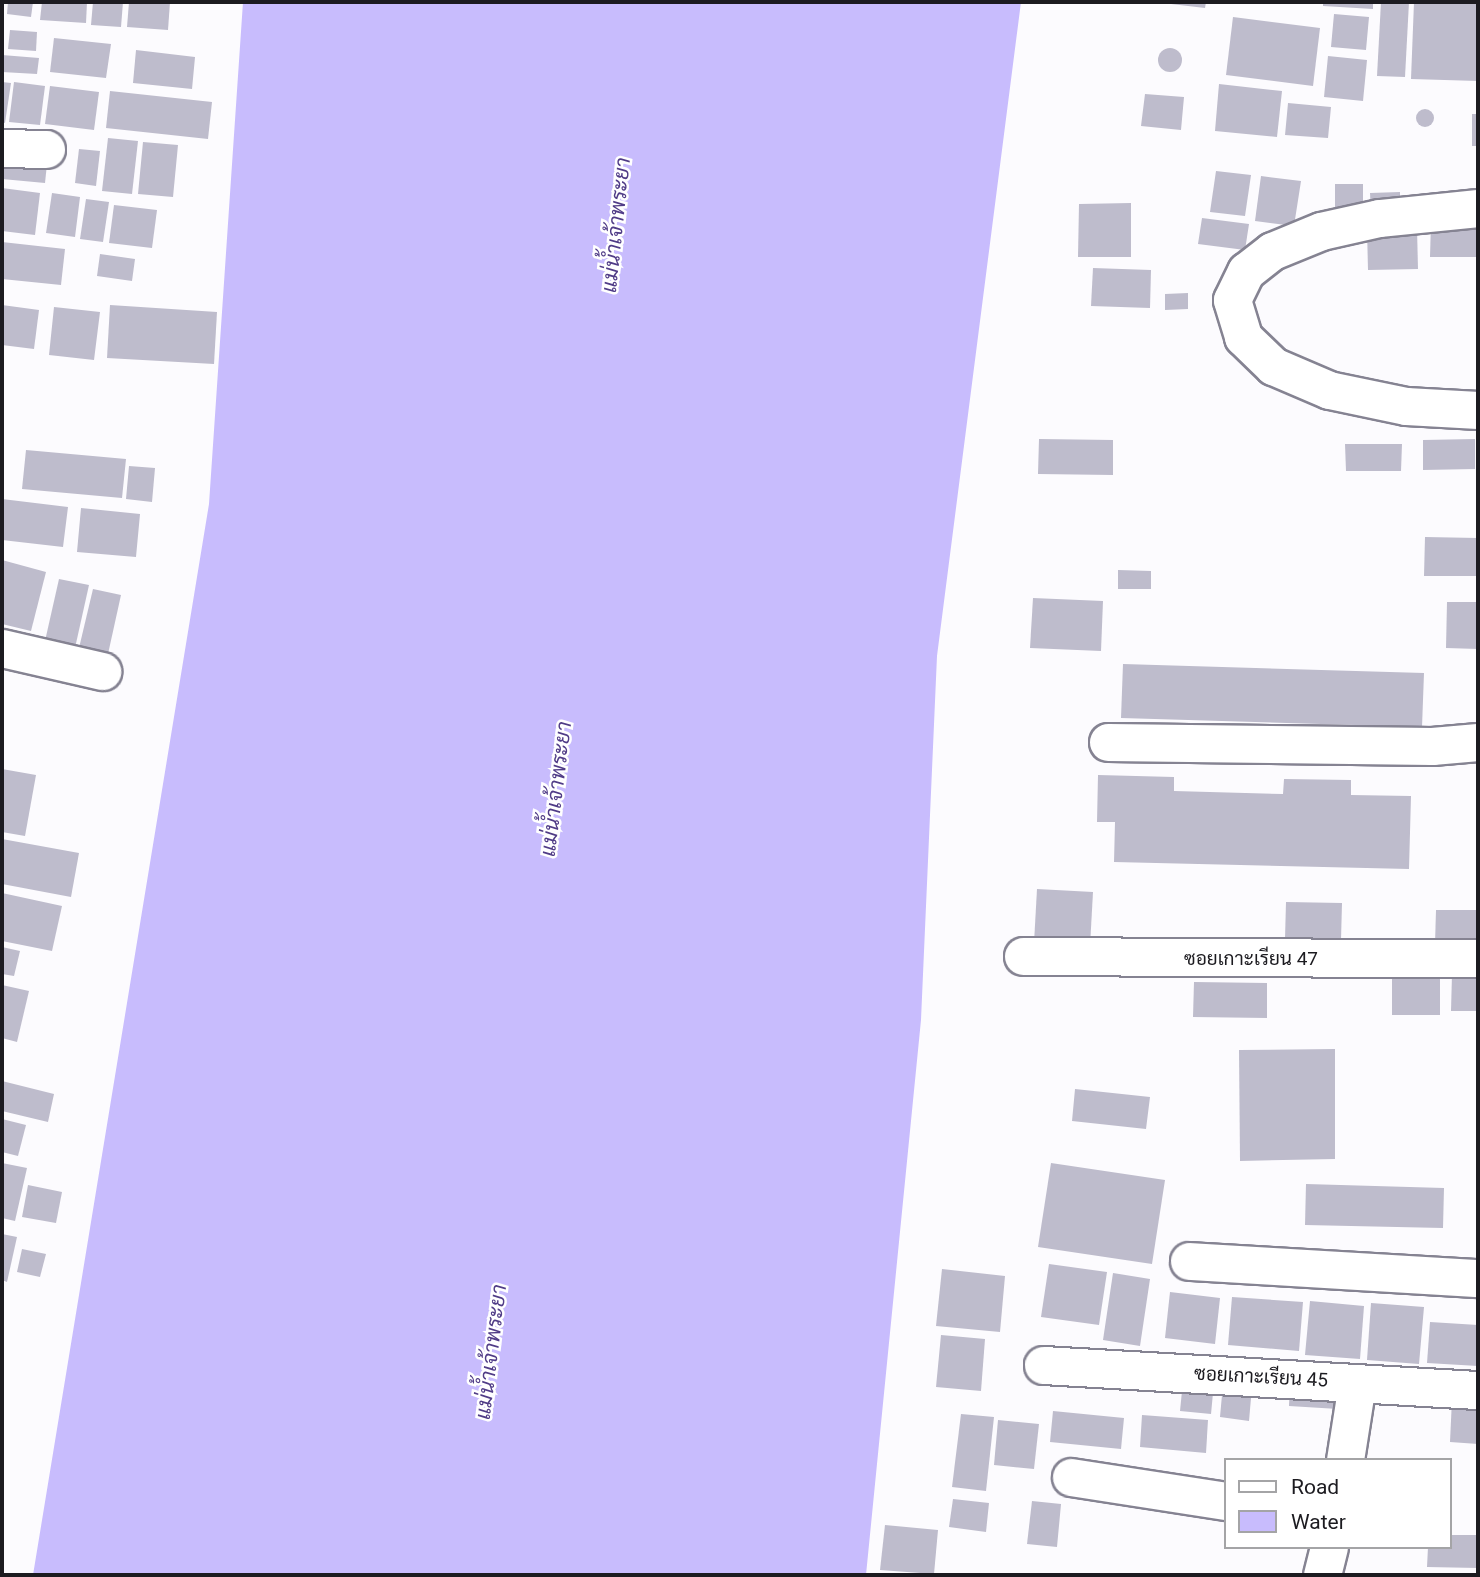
<!DOCTYPE html>
<meta charset="utf-8">
<style>
body{margin:0}
#map{position:relative;width:1480px;height:1577px;overflow:hidden;background:#fcfbfe;font-family:Roboto,Sarabun,sans-serif}
div>[style]{position:absolute}
[style*='--x']{left:calc(var(--x)*1px);top:calc(var(--y)*1px);width:calc(var(--w)*1px);rotate:calc(var(--a)*1deg)}
.water>*{inset:0;background:#c8bcfd}
.building>*{inset:0;background:#bebccc}
.round{border-radius:50%}
.roads{filter:drop-shadow(2px 0 #858392) drop-shadow(-2px 0 #858392) drop-shadow(0 2px #858392) drop-shadow(0 -2px #858392)}
.minor>*{height:37px;margin:-18.5px;padding:0 18.5px;transform-origin:18.5px;border-radius:18.5px;background:#fff}
span{translate:-50% -50%;white-space:nowrap;text-align:center;line-height:1.15;-webkit-text-stroke:5px #fff;paint-order:stroke}
.street-label{font-size:19px;color:#1c1b20}
.water-label{font-size:21px;color:#503c87;font-style:italic}
.frame{position:absolute;inset:0;border:4px solid #1c1b20;pointer-events:none}
.legend{position:absolute;left:1224px;top:1458px;width:228px;height:91px;box-sizing:border-box;background:#fff;border:2px solid #a4a4a6;margin:0;padding:9px 12px;list-style:none;font-size:21px;color:#1c1b20}
.legend li{display:flex;align-items:center;gap:14px;height:35px}
.legend b{width:35px;border:2px solid #a4a4a6}
</style>
<div id="map">
<div class="water">
<div style="clip-path:polygon(243px 2px,1021px 2px,937px 656px,921px 1020px,866px 1575px,33px 1575px,209px 504px)"></div>
</div>
<div class="building">
<div style="clip-path:polygon(8px 2px,33px 2px,31px 17px,7px 14px)"></div>
<div style="clip-path:polygon(42px 2px,87px 2px,86px 23px,40px 20px)"></div>
<div style="clip-path:polygon(93px 2px,123px 2px,121px 27px,91px 25px)"></div>
<div style="clip-path:polygon(129px 2px,170px 2px,168px 30px,127px 27px)"></div>
<div style="clip-path:polygon(1154px 2px,1206px 2px,1205px 8px)"></div>
<div style="clip-path:polygon(1323px 2px,1373px 2px,1373px 9px,1323px 6px)"></div>
<div style="clip-path:polygon(1381px 2px,1409px 2px,1405px 77px,1377px 76px)"></div>
<div style="clip-path:polygon(1414px 2px,1478px 2px,1478px 81px,1411px 79px)"></div>
<div style="clip-path:polygon(1334px 14px,1369px 17px,1366px 50px,1331px 47px)"></div>
<div style="clip-path:polygon(1233px 17px,1320px 28px,1313px 86px,1226px 75px)"></div>
<div style="clip-path:polygon(10px 30px,37px 32px,36px 51px,8px 49px)"></div>
<div style="clip-path:polygon(54px 38px,111px 44px,106px 78px,50px 72px)"></div>
<div class="round" style="left:1158px;top:48px;width:24px;height:24px"></div>
<div style="clip-path:polygon(136px 50px,195px 57px,192px 89px,133px 83px)"></div>
<div style="clip-path:polygon(2px 55px,39px 58px,37px 74px,2px 72px)"></div>
<div style="clip-path:polygon(1328px 56px,1367px 60px,1363px 101px,1324px 97px)"></div>
<div style="clip-path:polygon(2px 82px,11px 83px,5px 123px,2px 122px)"></div>
<div style="clip-path:polygon(14px 82px,45px 86px,40px 125px,9px 122px)"></div>
<div style="clip-path:polygon(1219px 84px,1282px 91px,1277px 137px,1215px 131px)"></div>
<div style="clip-path:polygon(50px 86px,99px 92px,94px 130px,45px 124px)"></div>
<div style="clip-path:polygon(110px 91px,212px 102px,208px 139px,106px 128px)"></div>
<div style="clip-path:polygon(1145px 94px,1184px 97px,1181px 130px,1141px 126px)"></div>
<div style="clip-path:polygon(1288px 103px,1331px 107px,1328px 138px,1285px 135px)"></div>
<div class="round" style="left:1416px;top:109px;width:18px;height:18px"></div>
<div style="clip-path:polygon(1472px 114px,1478px 114px,1478px 146px,1472px 146px)"></div>
<div style="clip-path:polygon(108px 138px,138px 141px,132px 194px,102px 191px)"></div>
<div style="clip-path:polygon(143px 142px,178px 145px,173px 197px,138px 194px)"></div>
<div style="clip-path:polygon(79px 149px,100px 151px,96px 186px,75px 183px)"></div>
<div style="clip-path:polygon(2px 159px,47px 164px,45px 183px,2px 179px)"></div>
<div style="clip-path:polygon(1216px 171px,1251px 175px,1245px 216px,1210px 212px)"></div>
<div style="clip-path:polygon(1261px 176px,1301px 181px,1294px 226px,1255px 221px)"></div>
<div style="clip-path:polygon(1335px 184px,1363px 184px,1363px 214px,1335px 215px)"></div>
<div style="clip-path:polygon(2px 188px,40px 193px,35px 235px,2px 231px)"></div>
<div style="clip-path:polygon(1400px 192px,1400px 211px,1371px 212px,1370px 193px)"></div>
<div style="clip-path:polygon(52px 193px,80px 197px,75px 237px,46px 233px)"></div>
<div style="clip-path:polygon(86px 199px,109px 202px,103px 242px,80px 239px)"></div>
<div style="clip-path:polygon(1131px 203px,1131px 257px,1078px 257px,1079px 204px)"></div>
<div style="clip-path:polygon(114px 205px,157px 210px,152px 248px,109px 243px)"></div>
<div style="clip-path:polygon(1202px 218px,1249px 224px,1245px 250px,1198px 244px)"></div>
<div style="clip-path:polygon(1431px 223px,1478px 223px,1478px 257px,1430px 257px)"></div>
<div style="clip-path:polygon(1417px 228px,1418px 269px,1368px 270px,1367px 229px)"></div>
<div style="clip-path:polygon(2px 242px,65px 249px,61px 285px,2px 279px)"></div>
<div style="clip-path:polygon(100px 254px,135px 259px,132px 281px,97px 276px)"></div>
<div style="clip-path:polygon(1093px 268px,1151px 270px,1150px 308px,1091px 306px)"></div>
<div style="clip-path:polygon(1188px 293px,1188px 309px,1165px 310px,1165px 294px)"></div>
<div style="clip-path:polygon(2px 305px,39px 310px,34px 349px,2px 345px)"></div>
<div style="clip-path:polygon(110px 305px,217px 312px,214px 364px,107px 358px)"></div>
<div style="clip-path:polygon(54px 307px,100px 312px,94px 360px,49px 355px)"></div>
<div style="clip-path:polygon(1039px 439px,1113px 440px,1113px 475px,1038px 474px)"></div>
<div style="clip-path:polygon(1475px 439px,1475px 469px,1423px 470px,1423px 440px)"></div>
<div style="clip-path:polygon(1345px 444px,1402px 444px,1401px 471px,1346px 471px)"></div>
<div style="clip-path:polygon(26px 450px,126px 459px,122px 498px,22px 489px)"></div>
<div style="clip-path:polygon(129px 466px,155px 468px,152px 502px,126px 499px)"></div>
<div style="clip-path:polygon(2px 499px,68px 507px,63px 547px,2px 540px)"></div>
<div style="clip-path:polygon(81px 508px,140px 514px,136px 557px,77px 552px)"></div>
<div style="clip-path:polygon(1425px 537px,1478px 538px,1478px 576px,1424px 576px)"></div>
<div style="clip-path:polygon(2px 560px,46px 572px,31px 631px,2px 624px)"></div>
<div style="clip-path:polygon(1118px 570px,1151px 571px,1151px 589px,1118px 589px)"></div>
<div style="clip-path:polygon(59px 579px,89px 585px,75px 648px,45px 641px)"></div>
<div style="clip-path:polygon(93px 589px,121px 595px,108px 654px,79px 648px)"></div>
<div style="clip-path:polygon(1033px 598px,1103px 601px,1101px 651px,1030px 648px)"></div>
<div style="clip-path:polygon(1447px 602px,1478px 602px,1478px 649px,1446px 648px)"></div>
<div style="clip-path:polygon(1123px 664px,1424px 673px,1422px 727px,1121px 718px)"></div>
<div style="clip-path:polygon(2px 769px,36px 775px,25px 836px,2px 832px)"></div>
<div style="clip-path:polygon(1098px 775px,1174px 777px,1174px 791px,1283px 794px,1284px 779px,1351px 780px,1351px 795px,1411px 796px,1409px 869px,1114px 862px,1115px 822px,1097px 822px)"></div>
<div style="clip-path:polygon(2px 839px,79px 853px,71px 897px,2px 884px)"></div>
<div style="clip-path:polygon(1037px 889px,1093px 892px,1090px 946px,1034px 943px)"></div>
<div style="clip-path:polygon(2px 893px,62px 906px,52px 951px,2px 941px)"></div>
<div style="clip-path:polygon(1286px 902px,1342px 903px,1341px 940px,1285px 939px)"></div>
<div style="clip-path:polygon(1436px 910px,1478px 910px,1478px 945px,1435px 944px)"></div>
<div style="clip-path:polygon(2px 947px,20px 951px,14px 976px,2px 974px)"></div>
<div style="clip-path:polygon(1392px 970px,1440px 971px,1440px 1015px,1392px 1015px)"></div>
<div style="clip-path:polygon(1452px 974px,1478px 974px,1478px 1011px,1451px 1011px)"></div>
<div style="clip-path:polygon(1194px 982px,1267px 983px,1267px 1018px,1193px 1017px)"></div>
<div style="clip-path:polygon(2px 985px,29px 991px,17px 1042px,2px 1038px)"></div>
<div style="clip-path:polygon(1335px 1049px,1335px 1159px,1240px 1161px,1239px 1050px)"></div>
<div style="clip-path:polygon(2px 1081px,54px 1094px,48px 1122px,2px 1111px)"></div>
<div style="clip-path:polygon(1075px 1089px,1150px 1097px,1146px 1129px,1072px 1121px)"></div>
<div style="clip-path:polygon(2px 1119px,26px 1125px,18px 1156px,2px 1152px)"></div>
<div style="clip-path:polygon(2px 1163px,27px 1168px,15px 1221px,2px 1218px)"></div>
<div style="clip-path:polygon(1051px 1163px,1165px 1180px,1152px 1264px,1038px 1247px)"></div>
<div style="clip-path:polygon(1306px 1184px,1444px 1188px,1443px 1228px,1305px 1225px)"></div>
<div style="clip-path:polygon(28px 1185px,62px 1192px,56px 1223px,22px 1217px)"></div>
<div style="clip-path:polygon(2px 1234px,17px 1237px,7px 1282px,2px 1280px)"></div>
<div style="clip-path:polygon(22px 1249px,46px 1254px,40px 1277px,17px 1272px)"></div>
<div style="clip-path:polygon(1049px 1264px,1107px 1272px,1099px 1325px,1041px 1317px)"></div>
<div style="clip-path:polygon(942px 1269px,1005px 1276px,1000px 1332px,936px 1326px)"></div>
<div style="clip-path:polygon(1113px 1273px,1150px 1279px,1140px 1346px,1103px 1340px)"></div>
<div style="clip-path:polygon(1170px 1292px,1220px 1298px,1215px 1344px,1165px 1338px)"></div>
<div style="clip-path:polygon(1232px 1297px,1303px 1302px,1299px 1351px,1228px 1345px)"></div>
<div style="clip-path:polygon(1310px 1301px,1364px 1306px,1360px 1359px,1305px 1355px)"></div>
<div style="clip-path:polygon(1371px 1303px,1424px 1307px,1419px 1364px,1367px 1360px)"></div>
<div style="clip-path:polygon(1430px 1322px,1478px 1325px,1478px 1366px,1427px 1363px)"></div>
<div style="clip-path:polygon(941px 1335px,985px 1339px,981px 1391px,936px 1387px)"></div>
<div style="clip-path:polygon(1290px 1384px,1339px 1387px,1338px 1409px,1289px 1406px)"></div>
<div style="clip-path:polygon(1182px 1391px,1213px 1393px,1211px 1414px,1180px 1411px)"></div>
<div style="clip-path:polygon(1222px 1395px,1251px 1398px,1249px 1421px,1220px 1417px)"></div>
<div style="clip-path:polygon(1452px 1399px,1478px 1400px,1478px 1444px,1450px 1442px)"></div>
<div style="clip-path:polygon(1053px 1411px,1124px 1418px,1121px 1449px,1050px 1442px)"></div>
<div style="clip-path:polygon(961px 1414px,994px 1417px,986px 1491px,952px 1487px)"></div>
<div style="clip-path:polygon(1142px 1415px,1208px 1420px,1206px 1453px,1140px 1447px)"></div>
<div style="clip-path:polygon(998px 1420px,1039px 1424px,1034px 1469px,994px 1465px)"></div>
<div style="clip-path:polygon(953px 1499px,989px 1503px,986px 1532px,949px 1527px)"></div>
<div style="clip-path:polygon(1032px 1501px,1061px 1504px,1057px 1547px,1027px 1544px)"></div>
<div style="clip-path:polygon(885px 1525px,938px 1530px,934px 1574px,880px 1570px)"></div>
<div style="clip-path:polygon(1450px 1535px,1478px 1535px,1478px 1568px,1427px 1567px,1428px 1547px,1450px 1547px)"></div>
</div>
<div class="roads">
<div class="minor">
<div style="--x:2;--y:148;--w:44;--a:1.3"></div>
<div style="--x:1478;--y:208;--w:100;--a:174.2"></div>
<div style="--x:1379;--y:218;--w:59;--a:167.4"></div>
<div style="--x:1321;--y:231;--w:53;--a:157.8"></div>
<div style="--x:1272;--y:251;--w:33;--a:142"></div>
<div style="--x:1246;--y:271;--w:32;--a:116"></div>
<div style="--x:1232;--y:300;--w:39;--a:73"></div>
<div style="--x:1243;--y:337;--w:42;--a:44"></div>
<div style="--x:1273;--y:366;--w:61;--a:23.2"></div>
<div style="--x:1329;--y:390;--w:79;--a:11.7"></div>
<div style="--x:1406;--y:406;--w:72;--a:3.2"></div>
<div style="--x:2;--y:648;--w:103;--a:13"></div>
<div style="--x:1108;--y:742;--w:324;--a:0.7"></div>
<div style="--x:1432;--y:746;--w:46;--a:-5"></div>
<div style="--x:1023;--y:956;--w:455;--a:0.3"></div>
<div style="--x:1189;--y:1261;--w:289;--a:3.4"></div>
<div style="--x:1043;--y:1365;--w:436;--a:3.3"></div>
<div style="--x:1345;--y:1460;--w:78;--a:-81.1"></div>
<div style="--x:1071;--y:1477;--w:157;--a:8.8"></div>
<div style="--x:1322;--y:1575;--w:29;--a:-76"></div>
</div>
</div>
<div class="street-label">
<span style="left:1251px;top:959px">ซอยเกาะเรียน 47</span>
<span style="left:1261px;top:1377px;rotate:3deg">ซอยเกาะเรียน 45</span>
</div>
<div class="water-label">
<span style="left:616px;top:225px;rotate:-84deg">แม่น้ำเจ้าพระยา</span>
<span style="left:556px;top:789px;rotate:-83deg">แม่น้ำเจ้าพระยา</span>
<span style="left:491px;top:1352px;rotate:-83deg">แม่น้ำเจ้าพระยา</span>
</div>
<div class="frame"></div>
<ul class="legend">
<li><b style="height:9px;background:#fff"></b>Road</li>
<li><b style="height:19px;background:#c8bcfd"></b>Water</li>
</ul>
</div>
